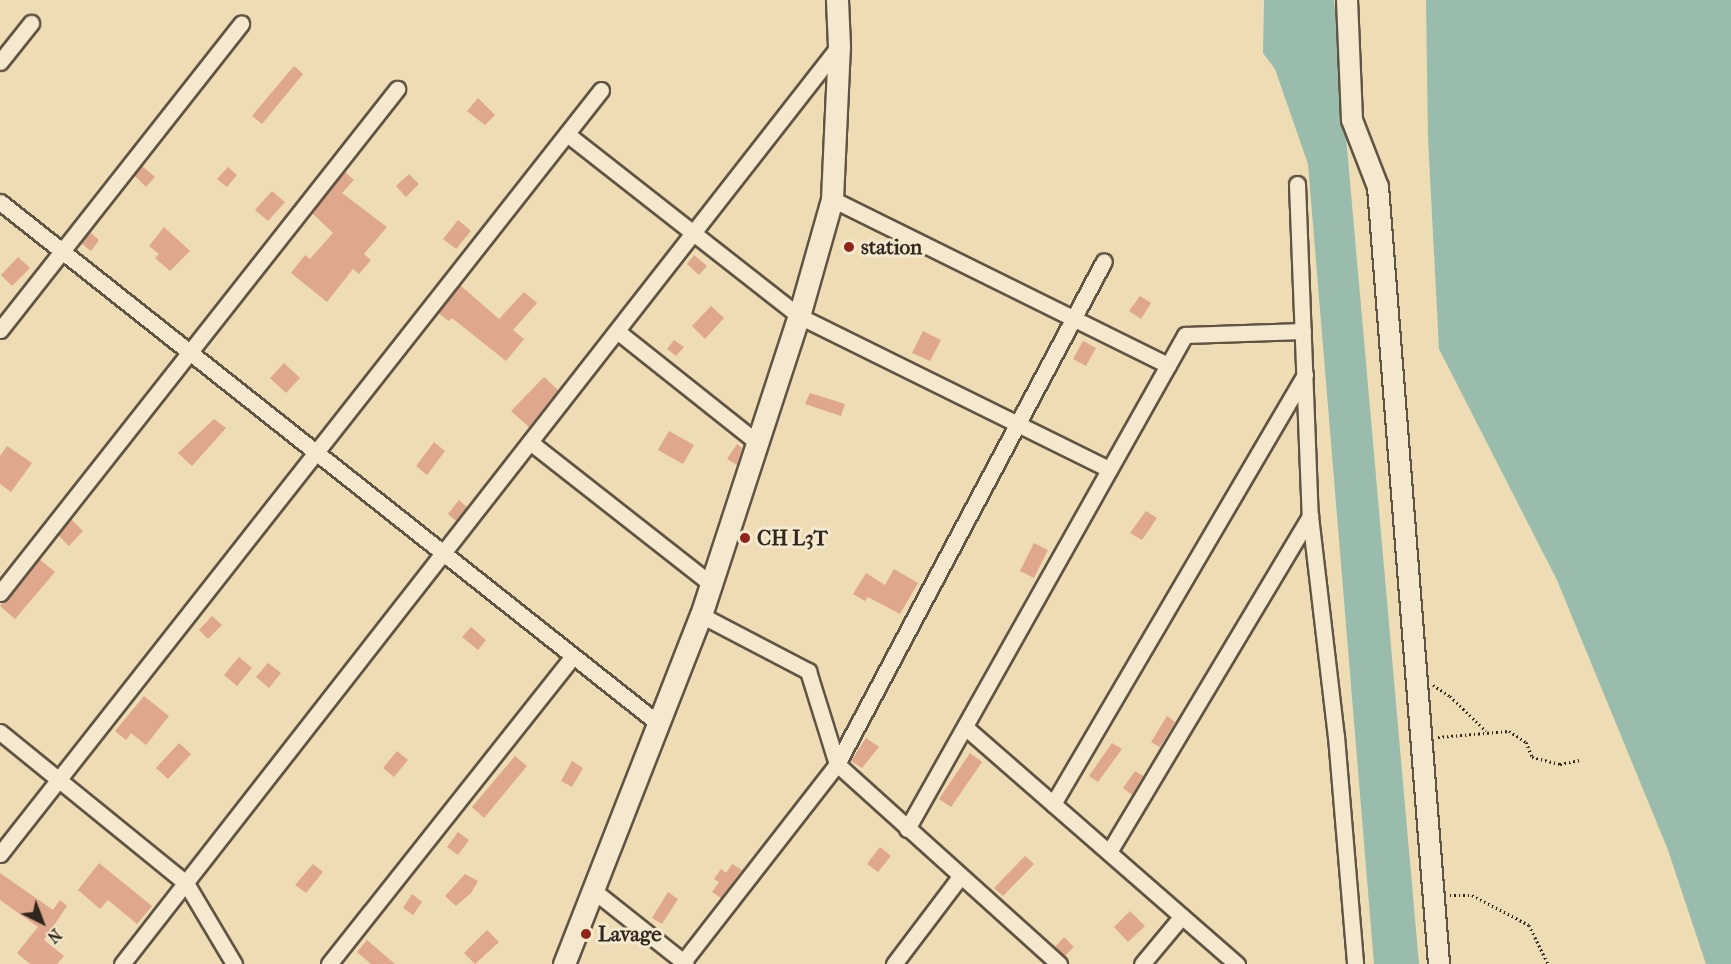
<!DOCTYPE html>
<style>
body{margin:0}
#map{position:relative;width:1731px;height:964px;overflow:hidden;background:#eedcb4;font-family:"IM FELL French Canon",serif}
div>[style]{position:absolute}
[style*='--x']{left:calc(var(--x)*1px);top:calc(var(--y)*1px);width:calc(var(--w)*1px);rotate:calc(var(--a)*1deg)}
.water>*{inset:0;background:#99bcac}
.building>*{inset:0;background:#dfa78b}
.path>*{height:3px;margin-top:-1.5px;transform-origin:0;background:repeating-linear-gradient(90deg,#31271e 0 1.5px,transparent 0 4.5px)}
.roads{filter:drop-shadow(2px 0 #605444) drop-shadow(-2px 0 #605444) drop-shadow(0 2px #605444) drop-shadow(0 -2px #605444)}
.minor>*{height:15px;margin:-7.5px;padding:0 7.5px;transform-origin:7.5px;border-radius:7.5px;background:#f4e8ce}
.tertiary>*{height:20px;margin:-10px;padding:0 10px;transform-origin:10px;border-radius:10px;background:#f4e8ce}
.secondary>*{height:21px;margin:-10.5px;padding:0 10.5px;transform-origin:10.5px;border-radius:10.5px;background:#f4e8ce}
.dots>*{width:16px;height:16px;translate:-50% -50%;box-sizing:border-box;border:3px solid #f4e8ce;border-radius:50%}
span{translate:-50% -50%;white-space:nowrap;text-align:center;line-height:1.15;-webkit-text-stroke:6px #f4e8ce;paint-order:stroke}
.poi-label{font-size:21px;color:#31271e;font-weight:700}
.left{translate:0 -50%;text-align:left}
.north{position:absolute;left:12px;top:892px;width:60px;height:60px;-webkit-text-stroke:4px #f4e8ce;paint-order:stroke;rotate:138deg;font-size:16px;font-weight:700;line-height:24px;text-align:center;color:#31271e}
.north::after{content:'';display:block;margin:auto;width:21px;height:27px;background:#31271e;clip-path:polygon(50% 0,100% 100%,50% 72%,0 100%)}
</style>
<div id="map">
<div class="water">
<div style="clip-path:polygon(1264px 0,1334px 0,1419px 964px,1374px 964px,1308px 164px,1275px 69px,1263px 53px)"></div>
<div style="clip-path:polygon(1426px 0,1731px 0,1731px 964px,1706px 964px,1668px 850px,1557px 580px,1439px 349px,1428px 138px)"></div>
</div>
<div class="building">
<div style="clip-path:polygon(294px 66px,303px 74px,262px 124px,252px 116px)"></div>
<div style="clip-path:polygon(478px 98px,495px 115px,485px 125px,467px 111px)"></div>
<div style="clip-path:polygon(142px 166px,155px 177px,146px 187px,134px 175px)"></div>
<div style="clip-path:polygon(228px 167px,237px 175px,227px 187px,217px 179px)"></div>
<div style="clip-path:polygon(344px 171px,354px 180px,342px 193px,387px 227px,364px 254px,371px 260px,359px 274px,353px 269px,327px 302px,291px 273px,305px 255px,310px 259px,333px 233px,312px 213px)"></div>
<div style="clip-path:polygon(409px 174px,419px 184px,406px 197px,396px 186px)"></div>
<div style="clip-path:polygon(272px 191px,285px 202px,268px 221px,255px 210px)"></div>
<div style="clip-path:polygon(458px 220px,471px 231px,456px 249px,443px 239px)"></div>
<div style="clip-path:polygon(164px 227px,190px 251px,170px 271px,155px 258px,159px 254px,149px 246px)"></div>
<div style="clip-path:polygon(90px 232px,99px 240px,91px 251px,81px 243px)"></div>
<div style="clip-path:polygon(694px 255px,707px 266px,699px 275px,687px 264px)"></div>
<div style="clip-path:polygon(18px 257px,30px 268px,12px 286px,1px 275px)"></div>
<div style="clip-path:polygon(460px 285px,499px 319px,524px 292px,537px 303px,513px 330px,524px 339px,506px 361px,452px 318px,449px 321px,438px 313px)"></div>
<div style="clip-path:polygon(1140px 296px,1151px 303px,1141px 319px,1129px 311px)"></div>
<div style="clip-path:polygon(711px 306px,724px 318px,705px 339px,692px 326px)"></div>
<div style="clip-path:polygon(923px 331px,941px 340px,930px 361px,912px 353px)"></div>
<div style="clip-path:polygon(674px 340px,684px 347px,676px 356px,667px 349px)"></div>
<div style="clip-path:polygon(1083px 341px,1096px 348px,1086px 366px,1073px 359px)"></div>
<div style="clip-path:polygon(284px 363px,300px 378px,286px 393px,270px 378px)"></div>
<div style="clip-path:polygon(544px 377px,558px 390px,529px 427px,511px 411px)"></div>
<div style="clip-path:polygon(810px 393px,845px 404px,841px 416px,805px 404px)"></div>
<div style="clip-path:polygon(214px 419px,226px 428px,192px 466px,178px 453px)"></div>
<div style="clip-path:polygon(669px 431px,694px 445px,683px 464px,658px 450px)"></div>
<div style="clip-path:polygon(434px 442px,445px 451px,427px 475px,416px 466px)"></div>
<div style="clip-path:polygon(737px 444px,742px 448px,737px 465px,727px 459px)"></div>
<div style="clip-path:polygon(7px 446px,32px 463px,11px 492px,0 484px,0 456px)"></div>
<div style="clip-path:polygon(459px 500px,467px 507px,456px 521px,448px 514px)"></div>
<div style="clip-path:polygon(1146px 511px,1157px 518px,1142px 540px,1130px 533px)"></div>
<div style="clip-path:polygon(71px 519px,83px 531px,69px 546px,58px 535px)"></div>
<div style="clip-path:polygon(1034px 543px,1048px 550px,1034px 578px,1020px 571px)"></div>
<div style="clip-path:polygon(39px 559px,55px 572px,15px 619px,0 606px)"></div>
<div style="clip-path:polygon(894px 569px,918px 583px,900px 614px,868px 597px,865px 601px,853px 594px,866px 573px,885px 585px)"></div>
<div style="clip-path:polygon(212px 616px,222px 625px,208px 639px,199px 630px)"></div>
<div style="clip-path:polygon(471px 627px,486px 640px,478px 650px,462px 637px)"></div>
<div style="clip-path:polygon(239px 657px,252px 668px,237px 686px,224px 675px)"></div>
<div style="clip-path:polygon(268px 663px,281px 673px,269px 688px,256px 677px)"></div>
<div style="clip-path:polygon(144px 696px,169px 716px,146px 745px,131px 733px,126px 740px,115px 731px)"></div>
<div style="clip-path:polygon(1167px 716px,1175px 722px,1160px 747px,1151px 742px)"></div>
<div style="clip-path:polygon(866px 738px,879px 747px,862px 768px,851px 761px)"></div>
<div style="clip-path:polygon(179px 743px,191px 754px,168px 779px,156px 768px)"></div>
<div style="clip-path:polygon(1112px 743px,1122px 749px,1098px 782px,1089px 776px)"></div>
<div style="clip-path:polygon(397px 751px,408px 760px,394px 777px,383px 768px)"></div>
<div style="clip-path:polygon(970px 753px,982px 762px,951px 807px,939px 799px)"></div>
<div style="clip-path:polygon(515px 756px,527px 766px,484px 818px,472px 807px)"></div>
<div style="clip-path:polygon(572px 761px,583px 768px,572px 787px,561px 781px)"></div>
<div style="clip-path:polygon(1135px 771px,1143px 776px,1132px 795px,1123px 788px)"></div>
<div style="clip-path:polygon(458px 832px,469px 840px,458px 855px,447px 847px)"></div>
<div style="clip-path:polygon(880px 847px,891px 856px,878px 872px,867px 864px)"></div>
<div style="clip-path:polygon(1025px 856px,1034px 864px,1003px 896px,994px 888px)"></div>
<div style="clip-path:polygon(99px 863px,152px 906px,137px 924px,108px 900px,100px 909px,78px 890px)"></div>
<div style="clip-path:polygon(313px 864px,323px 872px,306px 893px,295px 885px)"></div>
<div style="clip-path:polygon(732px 864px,742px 870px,721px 898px,712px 892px,719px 882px,714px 879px,721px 869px,726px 873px)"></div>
<div style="clip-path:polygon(0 873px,53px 910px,60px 900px,67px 906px,44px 940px,64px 956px,57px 964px,30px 964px,17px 953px,38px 927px,0 900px)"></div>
<div style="clip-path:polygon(465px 874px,478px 881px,471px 893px,456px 906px,445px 896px)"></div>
<div style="clip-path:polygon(668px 892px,678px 899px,662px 924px,652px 918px)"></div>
<div style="clip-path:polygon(412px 894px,422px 902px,413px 915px,403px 908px)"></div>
<div style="clip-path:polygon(1130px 911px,1145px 926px,1128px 942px,1114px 927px)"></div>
<div style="clip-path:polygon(487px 930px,499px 942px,475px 964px,464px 953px)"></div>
<div style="clip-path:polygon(1064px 937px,1074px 947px,1065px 956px,1055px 947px)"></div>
<div style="clip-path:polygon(367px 940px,395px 964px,371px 964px,357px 952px)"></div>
</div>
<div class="path">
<div style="--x:1433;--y:685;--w:20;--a:33"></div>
<div style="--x:1450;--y:696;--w:50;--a:44.2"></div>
<div style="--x:1438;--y:737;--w:71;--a:-4.8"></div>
<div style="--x:1509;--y:731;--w:20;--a:33"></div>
<div style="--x:1526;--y:742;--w:16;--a:68"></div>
<div style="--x:1532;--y:757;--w:29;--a:14"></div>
<div style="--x:1560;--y:764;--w:21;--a:-11"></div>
<div style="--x:1450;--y:895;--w:22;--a:0"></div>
<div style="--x:1472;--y:895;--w:64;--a:27.8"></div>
<div style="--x:1529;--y:925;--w:43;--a:64"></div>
</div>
<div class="roads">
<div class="minor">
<div style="--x:0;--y:62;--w:50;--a:-51.5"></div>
<div style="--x:567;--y:134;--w:295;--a:38.1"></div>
<div style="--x:799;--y:316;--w:346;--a:26.3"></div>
<div style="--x:1297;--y:184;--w:332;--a:87.8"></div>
<div style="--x:1310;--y:516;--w:222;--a:83.3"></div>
<div style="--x:1336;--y:736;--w:229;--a:85.2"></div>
<div style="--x:832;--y:199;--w:375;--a:26.3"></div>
<div style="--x:0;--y:202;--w:841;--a:38.38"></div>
<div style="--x:0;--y:330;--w:390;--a:-51.8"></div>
<div style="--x:617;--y:331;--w:180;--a:38.5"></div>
<div style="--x:530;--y:442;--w:230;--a:38.1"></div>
<div style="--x:0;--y:593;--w:642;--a:-51.77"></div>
<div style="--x:701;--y:615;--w:121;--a:27.6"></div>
<div style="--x:808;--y:671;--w:97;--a:72.7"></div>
<div style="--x:837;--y:764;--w:299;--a:42"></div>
<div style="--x:965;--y:727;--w:361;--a:41.1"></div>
<div style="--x:0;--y:732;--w:240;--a:39.1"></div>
<div style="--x:186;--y:883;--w:94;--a:59.3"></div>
<div style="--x:1053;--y:804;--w:498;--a:-59.6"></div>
<div style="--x:907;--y:829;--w:567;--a:-60.63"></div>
<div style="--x:1185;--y:335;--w:118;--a:-1.9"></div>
<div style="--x:1109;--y:852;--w:392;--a:-59.1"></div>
<div style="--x:0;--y:854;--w:972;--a:-51.81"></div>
<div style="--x:594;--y:891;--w:117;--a:38.4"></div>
<div style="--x:683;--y:962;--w:251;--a:-52.1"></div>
<div style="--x:837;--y:764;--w:569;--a:-62.04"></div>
<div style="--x:122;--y:964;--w:1165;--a:-52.01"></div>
<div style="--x:329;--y:964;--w:393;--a:-51.6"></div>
<div style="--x:894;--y:964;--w:108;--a:-52.9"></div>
<div style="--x:1142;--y:964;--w:62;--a:-50.2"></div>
</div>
<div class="tertiary">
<div style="--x:1347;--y:0;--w:120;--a:87.6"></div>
<div style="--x:1352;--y:120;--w:72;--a:68.8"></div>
<div style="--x:1378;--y:187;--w:779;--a:85.51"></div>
</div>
<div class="secondary">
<div style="--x:564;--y:964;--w:375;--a:-68.6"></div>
<div style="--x:701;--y:615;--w:315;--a:-71.9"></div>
<div style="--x:799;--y:316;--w:122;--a:-74.2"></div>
<div style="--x:832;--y:199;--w:153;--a:-87.4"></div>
<div style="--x:839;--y:46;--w:46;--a:-92.5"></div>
</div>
</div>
<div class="dots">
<div style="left:849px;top:247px;background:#8f2418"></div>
<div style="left:745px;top:538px;background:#8f2418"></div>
<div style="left:586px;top:934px;background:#8f2418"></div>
</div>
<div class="poi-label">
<span class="left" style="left:861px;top:247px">station</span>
<span class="left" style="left:757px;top:538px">CH L3T</span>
<span class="left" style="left:598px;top:934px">Lavage</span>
</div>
<div class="north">N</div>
</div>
